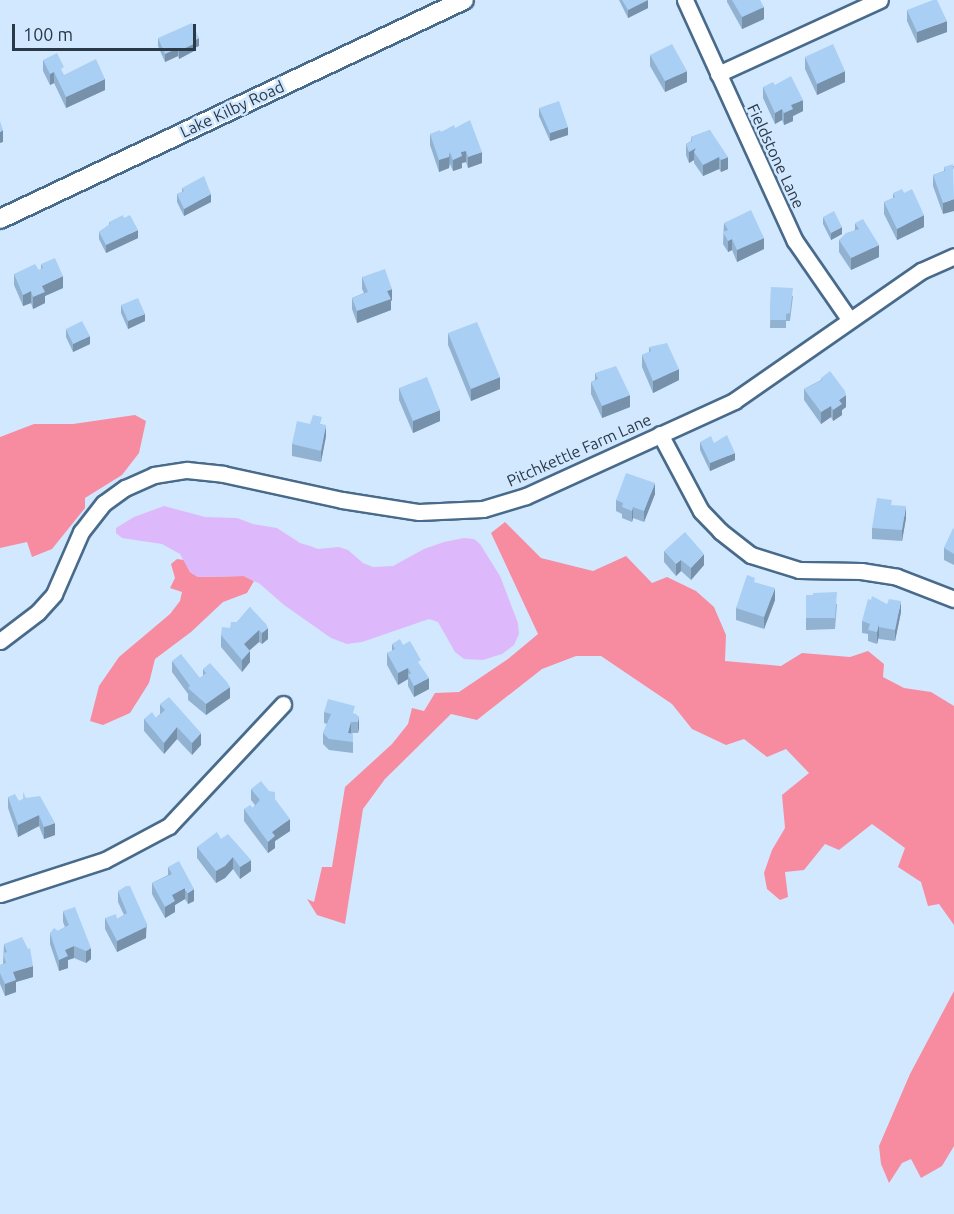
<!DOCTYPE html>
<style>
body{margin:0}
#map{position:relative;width:954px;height:1214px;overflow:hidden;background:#d2e8ff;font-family:Ubuntu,sans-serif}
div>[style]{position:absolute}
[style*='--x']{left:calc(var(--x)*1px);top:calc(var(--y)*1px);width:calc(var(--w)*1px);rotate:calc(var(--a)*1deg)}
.forest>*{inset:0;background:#f78ca0}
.water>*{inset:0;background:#ddb9fb}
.roads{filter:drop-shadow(2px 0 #496b8b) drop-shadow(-2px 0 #496b8b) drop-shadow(0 2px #496b8b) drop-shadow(0 -2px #496b8b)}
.minor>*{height:15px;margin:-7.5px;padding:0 7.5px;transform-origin:7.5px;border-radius:7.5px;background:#fff}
.tertiary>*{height:18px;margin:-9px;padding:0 9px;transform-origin:9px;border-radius:9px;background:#fff}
.wall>*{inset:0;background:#92b2d2}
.shaded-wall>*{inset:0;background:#7791ab}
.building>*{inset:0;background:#aacff4}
span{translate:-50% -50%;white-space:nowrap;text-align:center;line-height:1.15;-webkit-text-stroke:5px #d2e8ff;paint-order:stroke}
.street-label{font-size:16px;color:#2a3948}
.scale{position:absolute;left:12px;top:24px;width:184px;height:27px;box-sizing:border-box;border:3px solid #2a3948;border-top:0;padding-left:8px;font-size:18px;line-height:21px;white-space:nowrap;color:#2a3948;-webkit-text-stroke:4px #d2e8ff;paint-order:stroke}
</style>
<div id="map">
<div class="forest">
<div style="clip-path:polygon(135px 415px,146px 421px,139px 453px,122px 475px,85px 498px,85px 508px,52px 549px,32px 557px,27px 542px,0 548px,0 437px,34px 424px,73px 424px)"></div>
<div style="clip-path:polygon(505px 522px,541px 558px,593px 571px,626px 556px,652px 583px,667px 577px,696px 591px,714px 607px,726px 635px,725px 661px,781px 666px,802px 653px,850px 657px,868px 651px,884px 664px,883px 677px,904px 688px,931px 692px,954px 706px,954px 925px,939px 904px,928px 906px,921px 882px,898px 867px,905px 848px,872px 824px,839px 850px,825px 844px,804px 870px,785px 872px,788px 897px,780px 900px,767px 889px,764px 873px,772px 850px,785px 828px,782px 795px,809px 773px,786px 749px,767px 757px,744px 739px,726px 745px,692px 729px,672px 704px,601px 656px,576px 656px,542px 669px,477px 720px,451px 714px,385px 779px,363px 809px,345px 924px,317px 915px,307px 899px,314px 902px,322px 867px,332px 867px,345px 787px,392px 744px,408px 724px,412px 708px,424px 711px,435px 693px,459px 692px,508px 659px,538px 634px,491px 533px)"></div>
<div style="clip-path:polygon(177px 559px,184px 560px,190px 572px,198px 577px,244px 576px,254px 581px,247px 593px,223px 602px,191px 632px,155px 659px,149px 683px,130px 713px,103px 725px,90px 721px,99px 686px,119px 657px,170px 614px,180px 601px,182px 592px,170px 588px,175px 578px,171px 564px)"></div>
<div style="clip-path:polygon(954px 991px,954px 1146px,942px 1166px,921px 1178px,911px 1159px,902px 1163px,889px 1183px,881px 1164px,879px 1146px,910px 1074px)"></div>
</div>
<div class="water">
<div style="clip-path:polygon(164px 506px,205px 517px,237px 518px,253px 524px,277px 528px,300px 543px,310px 546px,318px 549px,339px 547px,348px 550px,363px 563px,373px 567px,393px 566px,424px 549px,444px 542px,464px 538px,474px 539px,480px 544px,500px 576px,518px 623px,519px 634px,514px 645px,502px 654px,483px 660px,464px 659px,455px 652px,438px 622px,429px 619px,362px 642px,347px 644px,331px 638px,284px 605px,260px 584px,244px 576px,198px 577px,190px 572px,180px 554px,162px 544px,122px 538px,116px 533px,116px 528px,134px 517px)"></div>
</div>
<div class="roads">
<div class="minor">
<div style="--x:685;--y:0;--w:265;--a:65.5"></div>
<div style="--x:795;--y:241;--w:95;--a:55.3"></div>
<div style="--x:718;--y:74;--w:178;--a:-24.6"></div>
<div style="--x:660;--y:434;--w:87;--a:62"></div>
<div style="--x:701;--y:511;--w:28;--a:46"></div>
<div style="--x:720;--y:531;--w:39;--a:38"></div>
<div style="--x:751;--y:555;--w:50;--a:17.4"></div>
<div style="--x:799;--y:570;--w:62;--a:0.9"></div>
<div style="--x:861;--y:571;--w:36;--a:9"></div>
<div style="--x:897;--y:577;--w:61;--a:21.1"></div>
<div style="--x:0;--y:641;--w:48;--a:-37.3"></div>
<div style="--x:38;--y:612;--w:24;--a:-48"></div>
<div style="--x:54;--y:594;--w:68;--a:-66.5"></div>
<div style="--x:81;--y:532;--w:37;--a:-52"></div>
<div style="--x:104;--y:503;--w:26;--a:-36"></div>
<div style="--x:125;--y:488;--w:32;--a:-24"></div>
<div style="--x:154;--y:475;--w:33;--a:-9"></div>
<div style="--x:187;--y:470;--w:36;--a:6"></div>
<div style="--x:223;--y:474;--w:122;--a:12.3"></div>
<div style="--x:342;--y:500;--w:78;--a:8.9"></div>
<div style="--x:419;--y:512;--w:64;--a:-2.7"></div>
<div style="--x:483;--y:509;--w:45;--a:-16.8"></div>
<div style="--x:526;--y:496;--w:229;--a:-24.5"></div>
<div style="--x:734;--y:401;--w:228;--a:-34.8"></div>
<div style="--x:921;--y:271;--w:36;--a:-24"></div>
<div style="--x:0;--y:894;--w:110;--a:-17.9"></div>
<div style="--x:105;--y:860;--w:72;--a:-28"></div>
<div style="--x:169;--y:826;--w:167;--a:-46.9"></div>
</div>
<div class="tertiary">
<div style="--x:0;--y:219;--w:513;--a:-25.27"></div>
</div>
</div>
<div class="wall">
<div style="clip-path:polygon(619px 0,648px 0,648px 8px,628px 18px)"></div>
<div style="clip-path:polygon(727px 0,760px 0,764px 19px,742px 29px,727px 2px)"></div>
<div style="clip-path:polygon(907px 10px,947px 32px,917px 43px,907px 21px)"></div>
<div style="clip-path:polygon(158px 38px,199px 46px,194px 48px,194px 51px,179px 59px,178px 56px,165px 62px,158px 46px)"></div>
<div style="clip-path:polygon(650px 55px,687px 82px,665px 92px,650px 66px)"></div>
<div style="clip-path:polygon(805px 57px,845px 82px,817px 95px,805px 69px)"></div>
<div style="clip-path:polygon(43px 60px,64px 75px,105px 90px,66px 108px,54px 83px,50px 85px,43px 71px)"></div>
<div style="clip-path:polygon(775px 85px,803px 111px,793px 116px,793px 121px,784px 125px,782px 120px,775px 124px,763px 98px,763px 87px)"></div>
<div style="clip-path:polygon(539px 108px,568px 135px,550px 141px,539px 116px)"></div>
<div style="clip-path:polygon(455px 128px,482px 163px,468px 168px,466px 162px,462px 163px,462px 168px,453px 171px,450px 164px,449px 168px,439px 172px,430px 145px,430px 134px,441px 132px)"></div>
<div style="clip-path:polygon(710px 130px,728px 169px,721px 172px,719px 169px,703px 176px,694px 163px,694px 160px,689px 163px,686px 155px,686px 144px,691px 141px,691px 137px)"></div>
<div style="clip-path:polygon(954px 166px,943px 214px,933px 186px,933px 175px,944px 171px,944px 167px)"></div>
<div style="clip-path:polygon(182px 188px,211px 202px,184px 216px,177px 202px,177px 194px,182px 192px)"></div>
<div style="clip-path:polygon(893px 193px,924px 227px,897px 240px,884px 214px,884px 202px,893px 198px)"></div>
<div style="clip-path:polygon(823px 217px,842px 234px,831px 240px,823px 224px)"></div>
<div style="clip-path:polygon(109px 222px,138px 238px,106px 253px,99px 239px,99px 232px,109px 225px)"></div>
<div style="clip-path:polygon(724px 223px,764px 249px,737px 262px,732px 250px,728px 252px,723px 244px)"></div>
<div style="clip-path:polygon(855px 223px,879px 257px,851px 270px,839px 252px,839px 240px,855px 230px)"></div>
<div style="clip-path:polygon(41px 264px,63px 288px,45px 296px,45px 303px,33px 309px,31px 303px,23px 306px,14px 285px,14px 274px,39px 270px,41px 269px)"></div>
<div style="clip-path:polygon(362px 277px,392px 300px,391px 301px,391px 310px,357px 323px,352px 309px,352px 298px,364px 293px,362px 289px)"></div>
<div style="clip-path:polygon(771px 287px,793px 296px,790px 321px,786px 321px,786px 328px,770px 328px)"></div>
<div style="clip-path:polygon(121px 305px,145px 321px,128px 329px,121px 313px)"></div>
<div style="clip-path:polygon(66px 329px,90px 344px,73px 352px,66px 337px)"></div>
<div style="clip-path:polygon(448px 333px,500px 389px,471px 401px,448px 345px)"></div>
<div style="clip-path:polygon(649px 347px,679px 380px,653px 393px,642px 367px,642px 355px,649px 352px)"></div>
<div style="clip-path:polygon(595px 373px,630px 407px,602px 418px,591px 394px,591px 382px,595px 380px)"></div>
<div style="clip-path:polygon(821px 378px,846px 407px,842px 410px,842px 415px,833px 421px,831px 417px,821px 424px,804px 400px,804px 389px,821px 380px)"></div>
<div style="clip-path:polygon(399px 388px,440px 421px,413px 433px,399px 400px)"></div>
<div style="clip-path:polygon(310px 424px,322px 424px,326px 436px,321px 462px,292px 456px,292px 444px)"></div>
<div style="clip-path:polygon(700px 442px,735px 460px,710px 471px,700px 450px)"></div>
<div style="clip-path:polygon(655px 494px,644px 522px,633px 518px,632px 522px,622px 518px,622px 514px,616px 511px,616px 500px)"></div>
<div style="clip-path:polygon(892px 506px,906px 518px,902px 541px,872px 539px,872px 528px)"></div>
<div style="clip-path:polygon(954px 529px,954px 565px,944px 560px,944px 548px)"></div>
<div style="clip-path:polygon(664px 551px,704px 565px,691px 580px,681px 571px,676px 576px,664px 562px)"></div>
<div style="clip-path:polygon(755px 583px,775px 600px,764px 629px,736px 620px,736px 608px)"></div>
<div style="clip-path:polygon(806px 595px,837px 604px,835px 629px,806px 630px)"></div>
<div style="clip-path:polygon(250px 607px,268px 639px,262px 644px,259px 642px,250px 650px,250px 662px,242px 672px,221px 647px,221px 635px,237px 622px)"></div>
<div style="clip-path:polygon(901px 612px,895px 641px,879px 639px,879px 636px,877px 644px,868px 641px,868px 634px,862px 633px,862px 621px)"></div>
<div style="clip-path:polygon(392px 644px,403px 645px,421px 668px,429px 689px,414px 697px,408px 686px,408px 679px,398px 685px,387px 665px,387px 653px,392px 651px)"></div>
<div style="clip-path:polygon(172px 661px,200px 678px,203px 676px,203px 669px,230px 698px,206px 715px,188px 700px,188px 694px,172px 672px)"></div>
<div style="clip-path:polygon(160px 704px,201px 745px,192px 755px,177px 739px,164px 754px,144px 731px,144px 719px,156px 718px,160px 714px)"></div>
<div style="clip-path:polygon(324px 712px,355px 714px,359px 717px,359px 728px,358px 733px,351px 733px,353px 734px,353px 753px,329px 750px,323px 744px,323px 733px,327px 724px,324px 723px)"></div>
<div style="clip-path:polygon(251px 789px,275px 800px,290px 831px,275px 841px,275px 848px,268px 853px,244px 821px,244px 809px,253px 808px,255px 805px,251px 800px)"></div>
<div style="clip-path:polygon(8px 797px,19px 801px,26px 798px,55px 835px,44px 839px,39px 826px,18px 837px,8px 808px)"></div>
<div style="clip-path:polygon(221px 839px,251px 871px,240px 879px,233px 869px,225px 878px,216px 883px,197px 858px,197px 847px)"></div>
<div style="clip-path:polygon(168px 867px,194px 901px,188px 904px,185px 899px,175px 905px,175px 912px,165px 918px,152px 894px,152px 883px,168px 875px)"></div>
<div style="clip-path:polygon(118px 891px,147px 924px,146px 938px,117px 952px,105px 929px,105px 918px,117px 919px,124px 915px,118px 902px)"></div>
<div style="clip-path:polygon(63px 911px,91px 959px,86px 963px,74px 958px,68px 960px,68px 968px,59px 971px,50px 944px,50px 933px,58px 931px,65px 927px,63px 922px)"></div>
<div style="clip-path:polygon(4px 944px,33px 977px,16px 982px,16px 992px,5px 996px,0 984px,0 965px,3px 964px)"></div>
</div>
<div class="shaded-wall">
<div style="clip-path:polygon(648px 0,648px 8px,628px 18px,628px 10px)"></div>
<div style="clip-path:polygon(764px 7px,764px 19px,742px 29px,742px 17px)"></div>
<div style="clip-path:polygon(947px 21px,947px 32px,917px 43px,917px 32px)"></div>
<div style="clip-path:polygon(199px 38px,199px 46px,194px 48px,194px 51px,179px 59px,179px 51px,193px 41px)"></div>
<div style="clip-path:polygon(178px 48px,178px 56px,165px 62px,165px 54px)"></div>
<div style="clip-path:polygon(687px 71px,687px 82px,665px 92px,665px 81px)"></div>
<div style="clip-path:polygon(845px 71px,845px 82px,817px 95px,817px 84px)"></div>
<div style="clip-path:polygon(54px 72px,54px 83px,50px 85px,50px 74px)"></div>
<div style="clip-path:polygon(105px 79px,105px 90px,66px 108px,66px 97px)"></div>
<div style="clip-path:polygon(803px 100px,803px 111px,793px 116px,793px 121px,784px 125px,784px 113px,791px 105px)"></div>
<div style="clip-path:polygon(782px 109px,782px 120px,775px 124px,775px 113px)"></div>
<div style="clip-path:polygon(568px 127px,568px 135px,550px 141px,550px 133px)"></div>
<div style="clip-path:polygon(3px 130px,3px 142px,0 143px,0 132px)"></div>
<div style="clip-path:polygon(696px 148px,694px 152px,694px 160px,689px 163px,689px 152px)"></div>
<div style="clip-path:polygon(466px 151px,466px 162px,462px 163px,462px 168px,453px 171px,453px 160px,461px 152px)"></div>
<div style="clip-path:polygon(450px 152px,449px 168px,439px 172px,439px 160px)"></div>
<div style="clip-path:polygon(482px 152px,482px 163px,468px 168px,468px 157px)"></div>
<div style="clip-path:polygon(719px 157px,719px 169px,703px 176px,703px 165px)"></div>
<div style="clip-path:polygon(728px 157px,728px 169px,721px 172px,721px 160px)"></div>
<div style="clip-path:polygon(211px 194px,211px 202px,184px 216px,184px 209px)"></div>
<div style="clip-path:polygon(954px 199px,954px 211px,943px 214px,943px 203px)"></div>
<div style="clip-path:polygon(924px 215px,924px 227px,897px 240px,897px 229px)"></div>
<div style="clip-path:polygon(842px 227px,842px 234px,831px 240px,831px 233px)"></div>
<div style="clip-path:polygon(138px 230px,138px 238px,106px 253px,106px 245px)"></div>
<div style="clip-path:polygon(764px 238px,764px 249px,737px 262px,737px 250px)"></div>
<div style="clip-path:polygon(732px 239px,732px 250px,728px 252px,728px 241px)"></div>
<div style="clip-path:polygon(879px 245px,879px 257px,851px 270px,851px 258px)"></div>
<div style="clip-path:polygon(63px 276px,63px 288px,45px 296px,45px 303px,33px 309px,33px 297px,42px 286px)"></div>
<div style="clip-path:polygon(392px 289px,392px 300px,391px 301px,391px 310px,357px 323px,357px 311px,387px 291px)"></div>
<div style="clip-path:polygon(31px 291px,31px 303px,23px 306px,23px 295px)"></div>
<div style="clip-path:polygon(145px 314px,145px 321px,128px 329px,128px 321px)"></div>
<div style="clip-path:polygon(90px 336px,90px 344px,73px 352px,73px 344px)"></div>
<div style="clip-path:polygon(679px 369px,679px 380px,653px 393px,653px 381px)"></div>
<div style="clip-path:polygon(500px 377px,500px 389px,471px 401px,471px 389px)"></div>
<div style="clip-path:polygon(630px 395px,630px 407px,602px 418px,602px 406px)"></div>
<div style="clip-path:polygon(846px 395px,846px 407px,842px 410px,842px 415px,833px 421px,833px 410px,839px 400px)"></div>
<div style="clip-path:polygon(831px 406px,831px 417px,821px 424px,821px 412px)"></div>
<div style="clip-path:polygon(440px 410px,440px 421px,413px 433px,413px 421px)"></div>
<div style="clip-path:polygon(326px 425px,326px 436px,321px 462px,321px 451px)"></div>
<div style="clip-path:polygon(735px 453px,735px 460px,710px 471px,710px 463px)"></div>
<div style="clip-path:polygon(655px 483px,655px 494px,644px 522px,644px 511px)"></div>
<div style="clip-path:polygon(906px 506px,906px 518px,902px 541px,902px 530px)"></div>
<div style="clip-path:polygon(633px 507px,633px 518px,632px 522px,632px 511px)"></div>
<div style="clip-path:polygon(704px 554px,704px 565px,691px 580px,691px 568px)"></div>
<div style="clip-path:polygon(681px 560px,681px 571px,676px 576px,676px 564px)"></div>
<div style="clip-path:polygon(775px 588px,775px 600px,764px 629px,764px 617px)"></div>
<div style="clip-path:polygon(901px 601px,901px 612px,895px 641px,895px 630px)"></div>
<div style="clip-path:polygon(879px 624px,879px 636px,877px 644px,877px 632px)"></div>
<div style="clip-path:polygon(268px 628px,268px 639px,262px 644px,262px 633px)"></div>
<div style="clip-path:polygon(259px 630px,259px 642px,244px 655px,244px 644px)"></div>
<div style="clip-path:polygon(250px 651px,250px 662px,242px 672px,242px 660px)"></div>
<div style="clip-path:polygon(408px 668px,408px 679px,398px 685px,398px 673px)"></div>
<div style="clip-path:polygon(429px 678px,429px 689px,414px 697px,414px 686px)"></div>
<div style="clip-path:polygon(230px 687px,230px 698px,206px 715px,206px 704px)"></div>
<div style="clip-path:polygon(359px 717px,359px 728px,358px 733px,358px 722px)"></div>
<div style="clip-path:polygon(351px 722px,351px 733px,348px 733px)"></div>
<div style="clip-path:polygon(177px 727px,177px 739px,164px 754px,164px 743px)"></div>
<div style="clip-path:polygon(201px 733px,201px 745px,192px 755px,192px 743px)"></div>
<div style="clip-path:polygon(39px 815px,39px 826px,18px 837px,18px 825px)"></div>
<div style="clip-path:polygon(290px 819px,290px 831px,275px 841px,275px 848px,268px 853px,268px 842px,272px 832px)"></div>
<div style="clip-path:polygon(55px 823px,55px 835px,44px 839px,44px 827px)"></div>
<div style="clip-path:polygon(233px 857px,233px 869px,225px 878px,216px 883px,216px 871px)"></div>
<div style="clip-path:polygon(251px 860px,251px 871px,240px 879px,240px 867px)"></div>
<div style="clip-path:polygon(185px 888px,185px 899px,175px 905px,175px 912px,165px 918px,165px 907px,172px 895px)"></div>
<div style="clip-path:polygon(194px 889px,194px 901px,188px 904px,188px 893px)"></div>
<div style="clip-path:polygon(146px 927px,146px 938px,117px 952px,117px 941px)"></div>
<div style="clip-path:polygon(74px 946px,74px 958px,68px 960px,68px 968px,59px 971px,59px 960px,65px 950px)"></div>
<div style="clip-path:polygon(91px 948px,91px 959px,86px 963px,86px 951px)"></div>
<div style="clip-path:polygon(33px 966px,33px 977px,16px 982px,16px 992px,5px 996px,5px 984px,13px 972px)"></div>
</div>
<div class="building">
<div style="clip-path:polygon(622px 0,648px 0,628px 10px)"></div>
<div style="clip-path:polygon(732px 0,760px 0,764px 7px,742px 17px)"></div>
<div style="clip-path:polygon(933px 0,937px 0,947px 21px,917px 32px,907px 10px)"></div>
<div style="clip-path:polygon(192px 23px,199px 38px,193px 41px,194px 44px,179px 51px,178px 48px,165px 54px,158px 38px)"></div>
<div style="clip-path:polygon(672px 44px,687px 71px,665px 81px,650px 55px)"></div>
<div style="clip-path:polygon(833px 44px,845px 71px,817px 84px,805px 57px)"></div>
<div style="clip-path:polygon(57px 53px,64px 67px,61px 69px,64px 75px,96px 59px,105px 79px,66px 97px,54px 72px,50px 74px,43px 60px)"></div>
<div style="clip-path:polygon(791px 76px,803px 100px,791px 105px,793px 109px,784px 113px,782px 109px,775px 113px,763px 87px,773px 82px,775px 85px)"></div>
<div style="clip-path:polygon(559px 101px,568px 127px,550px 133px,539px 108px)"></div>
<div style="clip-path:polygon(470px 120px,482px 152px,468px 157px,466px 151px,461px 152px,462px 156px,453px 160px,450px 152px,449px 157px,439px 160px,430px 134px,440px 130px,441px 132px,454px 125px,455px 128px)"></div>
<div style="clip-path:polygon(0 121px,3px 130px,0 132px)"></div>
<div style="clip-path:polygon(710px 130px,728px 157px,721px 160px,719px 157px,703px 165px,694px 152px,696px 148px,689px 152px,686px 144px,692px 141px,691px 137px)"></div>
<div style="clip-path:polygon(953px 164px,954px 199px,943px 203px,933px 175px,945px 171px,944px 167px)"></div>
<div style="clip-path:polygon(204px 176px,211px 194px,184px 209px,177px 194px,184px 191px,182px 188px)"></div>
<div style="clip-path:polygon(902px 189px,904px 193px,912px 189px,924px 215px,897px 229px,884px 202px,895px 197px,893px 193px)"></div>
<div style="clip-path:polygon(751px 210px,764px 238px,737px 250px,732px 239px,728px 241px,723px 232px,728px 230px,724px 223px)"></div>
<div style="clip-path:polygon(834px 211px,842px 227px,831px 233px,823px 217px)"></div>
<div style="clip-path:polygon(123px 215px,124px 218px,130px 215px,138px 230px,106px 245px,99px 232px,110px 224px,109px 222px)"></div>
<div style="clip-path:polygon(863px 219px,879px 245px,851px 258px,839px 240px,846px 233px,859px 229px,855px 223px)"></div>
<div style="clip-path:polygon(55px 258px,63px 276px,42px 286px,45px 292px,33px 297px,31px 291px,23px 295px,14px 274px,35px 264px,39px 270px,43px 268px,41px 264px)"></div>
<div style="clip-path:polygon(385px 269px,392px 289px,387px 291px,391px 299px,357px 311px,352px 298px,368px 292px,362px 277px)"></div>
<div style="clip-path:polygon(771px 287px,793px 288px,790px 313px,786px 314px,786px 320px,770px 320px)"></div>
<div style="clip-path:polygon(138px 298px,145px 314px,128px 321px,121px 305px)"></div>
<div style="clip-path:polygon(82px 321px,90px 336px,73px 344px,66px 329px)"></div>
<div style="clip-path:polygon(477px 322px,500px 377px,471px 389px,448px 333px)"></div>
<div style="clip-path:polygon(667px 343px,679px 369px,653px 381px,642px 355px,651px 351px,649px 347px)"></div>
<div style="clip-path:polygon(616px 366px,630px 395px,602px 406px,591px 382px,598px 379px,595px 373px)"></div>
<div style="clip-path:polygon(830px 371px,845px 391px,846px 395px,839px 400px,842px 404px,833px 410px,831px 406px,821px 412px,804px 389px,822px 380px,821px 378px)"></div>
<div style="clip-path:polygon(427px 377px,440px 410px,413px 421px,399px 388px)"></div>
<div style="clip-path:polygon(313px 415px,322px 417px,320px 424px,326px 425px,321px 451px,292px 444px,297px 421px,310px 424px)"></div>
<div style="clip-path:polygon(727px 435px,735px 453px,710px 463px,700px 442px,711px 436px,714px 443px)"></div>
<div style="clip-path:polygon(626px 473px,655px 483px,644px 511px,633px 507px,632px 511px,622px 507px,623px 503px,616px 500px)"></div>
<div style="clip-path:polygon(877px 498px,892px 500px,891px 505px,906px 506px,902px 530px,872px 528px)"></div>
<div style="clip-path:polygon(953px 528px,954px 529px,954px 554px,944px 548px)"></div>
<div style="clip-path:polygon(685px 532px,704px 554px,691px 568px,681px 560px,676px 564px,664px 551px)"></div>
<div style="clip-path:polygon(747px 575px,755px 578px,754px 582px,775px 588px,764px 617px,736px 608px)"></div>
<div style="clip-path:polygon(837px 592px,835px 618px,806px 618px,806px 595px,813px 595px,813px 593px)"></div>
<div style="clip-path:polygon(872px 596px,887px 604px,889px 599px,901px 601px,895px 630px,879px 627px,879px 624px,877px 632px,868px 630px,870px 624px,862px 621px,868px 599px,871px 600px)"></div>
<div style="clip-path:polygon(250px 607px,266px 624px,268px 628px,262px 633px,259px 630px,244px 644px,250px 651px,242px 660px,221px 635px,222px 627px,230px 628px,231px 622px,237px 622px)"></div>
<div style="clip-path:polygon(400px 639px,403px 645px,410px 641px,421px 660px,418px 662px,429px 678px,414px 686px,408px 675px,411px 673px,408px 668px,398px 673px,387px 653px,395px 649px,392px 644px)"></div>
<div style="clip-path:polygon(181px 654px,200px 678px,206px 673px,203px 669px,210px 663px,227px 682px,230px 687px,206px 704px,188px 688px,190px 686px,172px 661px)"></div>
<div style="clip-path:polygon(169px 697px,201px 733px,192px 743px,177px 727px,164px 743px,144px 719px,152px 712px,156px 718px,165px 710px,160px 704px)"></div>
<div style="clip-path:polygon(328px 699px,355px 706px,353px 713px,359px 717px,358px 722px,351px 722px,348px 733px,353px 734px,353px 742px,329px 739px,323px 733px,331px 714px,324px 712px)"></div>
<div style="clip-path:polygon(261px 781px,269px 791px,275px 792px,275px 799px,290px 819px,272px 832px,275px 836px,268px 842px,244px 809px,250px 805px,253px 808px,260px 800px,251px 789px)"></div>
<div style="clip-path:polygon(23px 792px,26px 798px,40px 796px,55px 823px,44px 827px,39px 815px,18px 825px,8px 797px,15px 794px,19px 801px,23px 799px)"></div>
<div style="clip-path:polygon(217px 832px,221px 839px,228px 834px,251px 860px,240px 867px,233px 857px,225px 866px,216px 871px,197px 847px)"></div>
<div style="clip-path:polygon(179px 861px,194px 889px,188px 893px,185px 888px,172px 895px,175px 901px,165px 907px,152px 883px,172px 874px,168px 867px)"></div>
<div style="clip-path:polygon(126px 886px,130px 886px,147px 924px,146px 927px,117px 941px,105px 918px,116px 914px,117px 919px,127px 913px,118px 891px)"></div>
<div style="clip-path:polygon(75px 907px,91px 948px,86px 951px,74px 946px,65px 950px,68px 956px,59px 960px,50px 933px,54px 928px,58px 931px,69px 925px,63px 911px)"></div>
<div style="clip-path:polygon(22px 937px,28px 949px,30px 948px,33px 966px,13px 972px,16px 980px,5px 984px,0 973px,0 965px,6px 963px,3px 953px,7px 952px,4px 944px)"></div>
</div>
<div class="street-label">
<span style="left:232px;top:109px;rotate:-25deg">Lake Kilby Road</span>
<span style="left:776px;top:156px;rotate:65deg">Fieldstone Lane</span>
<span style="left:579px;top:450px;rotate:-24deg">Pitchkettle Farm Lane</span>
</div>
<div class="scale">100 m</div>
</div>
